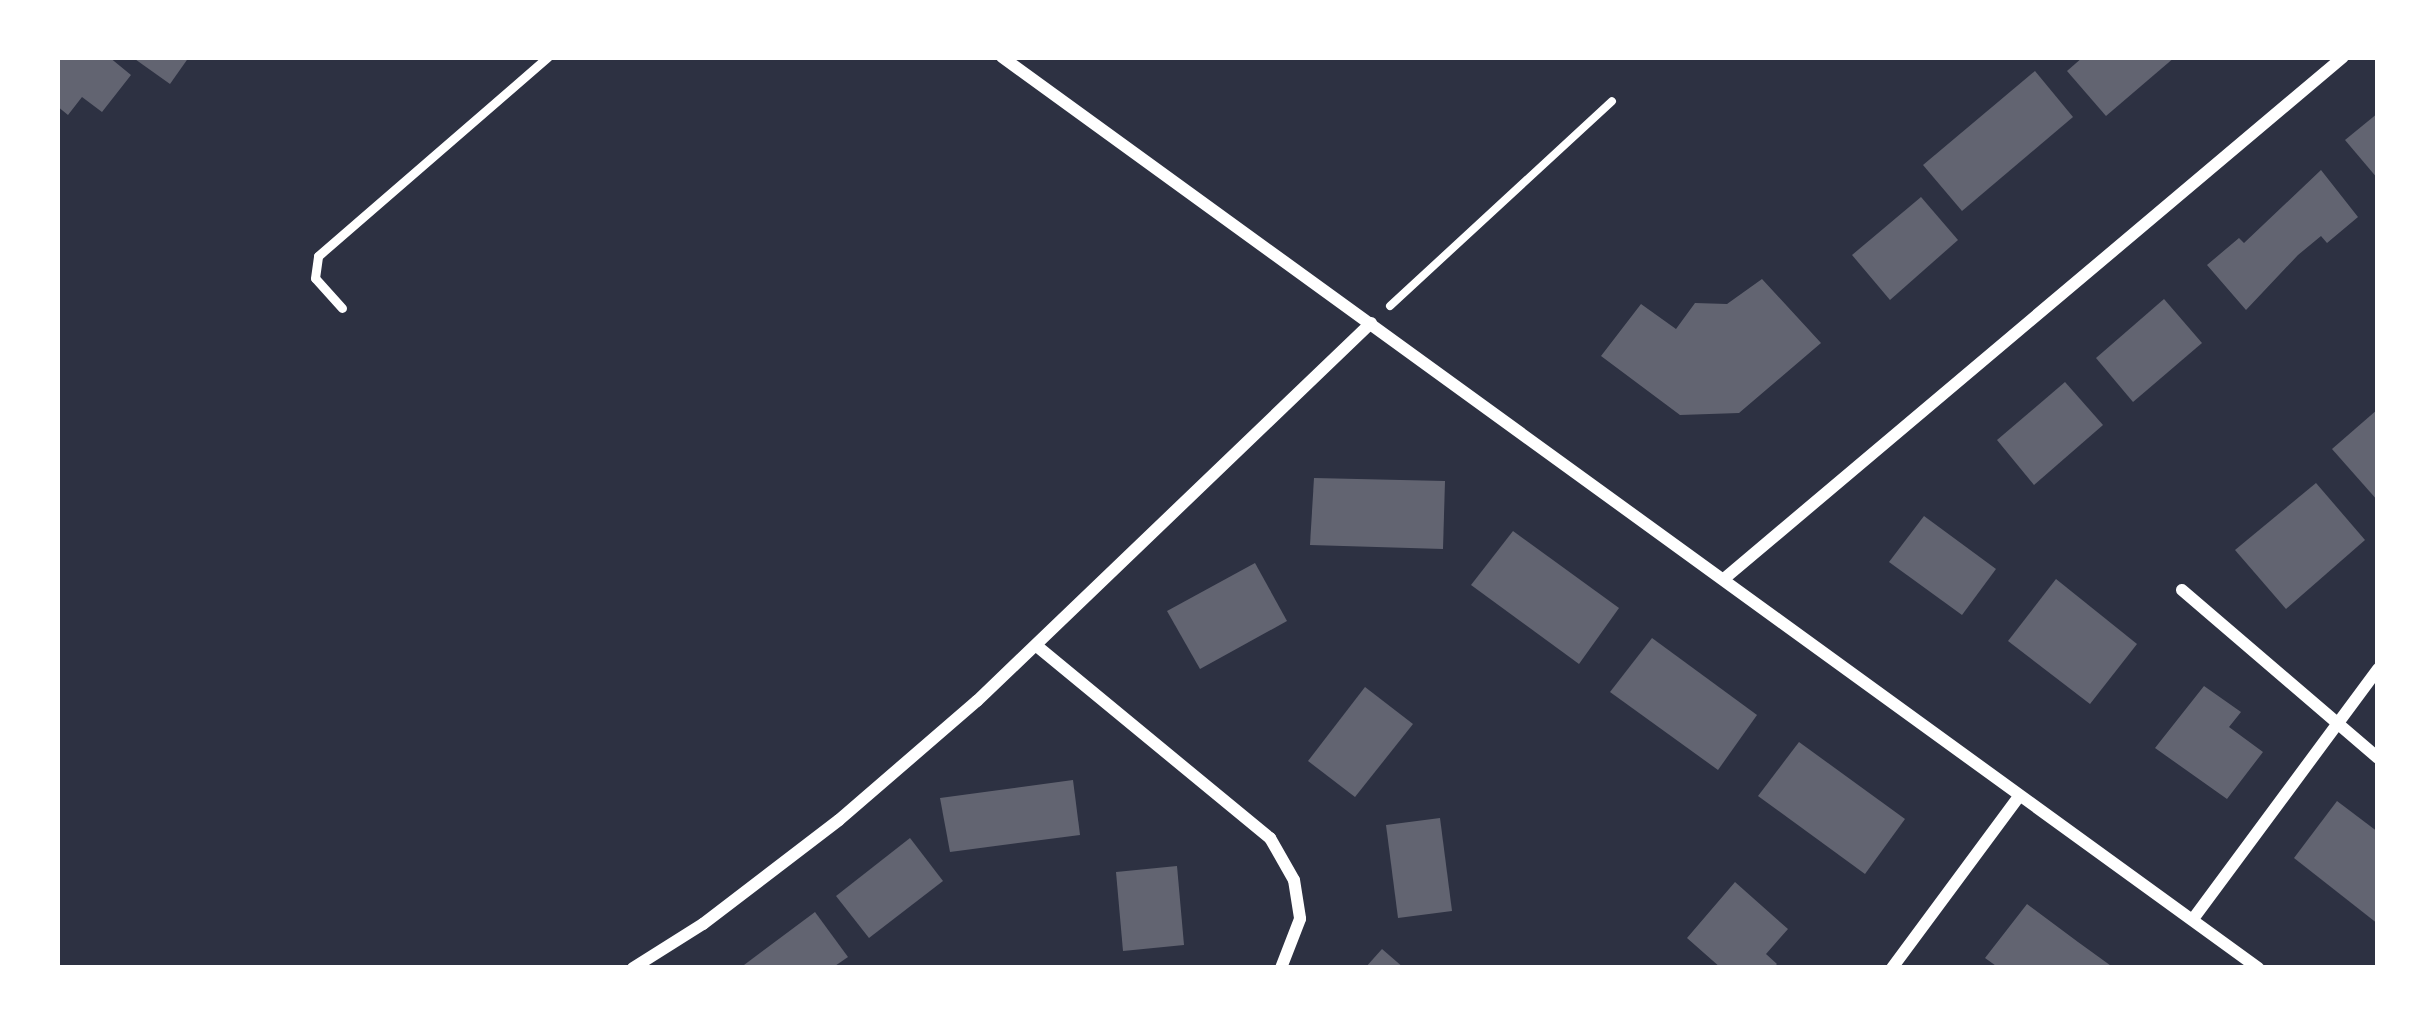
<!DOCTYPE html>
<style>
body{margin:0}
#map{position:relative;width:2435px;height:1025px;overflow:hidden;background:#2d3142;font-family:"Golos Text",sans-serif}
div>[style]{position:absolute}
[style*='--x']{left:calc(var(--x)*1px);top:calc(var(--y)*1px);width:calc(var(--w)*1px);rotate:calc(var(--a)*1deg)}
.building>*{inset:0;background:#626471}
.path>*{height:8px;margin:-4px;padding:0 4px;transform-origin:4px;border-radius:4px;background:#fff}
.service>*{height:9px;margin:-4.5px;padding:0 4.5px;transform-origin:4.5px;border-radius:4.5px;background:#fff}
.minor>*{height:12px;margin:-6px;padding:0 6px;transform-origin:6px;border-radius:6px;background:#fff}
span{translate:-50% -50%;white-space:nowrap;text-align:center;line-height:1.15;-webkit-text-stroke:9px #fff;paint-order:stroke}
.frame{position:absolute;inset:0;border:60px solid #fff;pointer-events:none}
</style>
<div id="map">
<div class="building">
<div style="clip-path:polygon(57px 57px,109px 57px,131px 75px,102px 112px,82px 97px,68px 115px,57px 106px)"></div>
<div style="clip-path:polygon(132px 57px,189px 57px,170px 84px)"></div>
<div style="clip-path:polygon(2083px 57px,2175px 57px,2106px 116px,2067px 71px)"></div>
<div style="clip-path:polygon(2035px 71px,2073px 117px,1962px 211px,1923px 165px)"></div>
<div style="clip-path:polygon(2378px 113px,2378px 179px,2345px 140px)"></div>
<div style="clip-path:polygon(2321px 170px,2358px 217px,2327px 243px,2321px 236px,2298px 255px,2246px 310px,2207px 265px,2239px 238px,2244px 243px)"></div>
<div style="clip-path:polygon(1921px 197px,1958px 240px,1890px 300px,1852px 255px)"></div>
<div style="clip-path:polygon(1762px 279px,1821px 343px,1739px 413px,1680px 415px,1601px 356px,1641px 304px,1676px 329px,1695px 303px,1727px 304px)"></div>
<div style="clip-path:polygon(2164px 299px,2202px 343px,2133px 402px,2096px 358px)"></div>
<div style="clip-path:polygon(2065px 382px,2103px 425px,2034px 485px,1997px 440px)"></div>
<div style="clip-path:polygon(2378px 409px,2378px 501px,2332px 449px)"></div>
<div style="clip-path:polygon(1314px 478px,1445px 481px,1443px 549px,1310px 545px)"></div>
<div style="clip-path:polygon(2316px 483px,2365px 540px,2286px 609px,2235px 550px)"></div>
<div style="clip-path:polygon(1924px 516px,1996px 569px,1962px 615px,1889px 562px)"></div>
<div style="clip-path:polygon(1513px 531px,1619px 608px,1579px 664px,1471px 585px)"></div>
<div style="clip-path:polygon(1255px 563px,1287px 621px,1200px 669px,1167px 611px)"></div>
<div style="clip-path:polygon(2056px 579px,2137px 644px,2090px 704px,2008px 641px)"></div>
<div style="clip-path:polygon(1652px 638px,1757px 715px,1718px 770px,1610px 692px)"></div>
<div style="clip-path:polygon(2204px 686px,2241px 712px,2229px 727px,2263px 752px,2227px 799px,2155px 748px)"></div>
<div style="clip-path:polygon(1365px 687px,1413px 724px,1355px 797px,1308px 761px)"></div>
<div style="clip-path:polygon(1799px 742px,1905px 819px,1865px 874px,1758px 796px)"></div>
<div style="clip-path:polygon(1073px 780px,1080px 835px,950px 852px,940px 798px)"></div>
<div style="clip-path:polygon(2337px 801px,2378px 832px,2378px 924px,2294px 858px)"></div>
<div style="clip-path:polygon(1440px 818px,1452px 911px,1398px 918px,1386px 825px)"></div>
<div style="clip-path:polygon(910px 838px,943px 881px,869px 938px,836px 896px)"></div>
<div style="clip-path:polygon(1177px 866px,1184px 945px,1123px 951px,1116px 872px)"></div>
<div style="clip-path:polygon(1735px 882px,1788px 929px,1766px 954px,1777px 964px,1773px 968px,1721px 968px,1687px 938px)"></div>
<div style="clip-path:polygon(2027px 904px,2078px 942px,2114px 968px,1999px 968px,1985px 958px)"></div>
<div style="clip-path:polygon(815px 912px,848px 957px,832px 968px,740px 968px)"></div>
<div style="clip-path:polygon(1382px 949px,1404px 968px,1365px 968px)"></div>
</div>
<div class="path">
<div style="--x:1390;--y:306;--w:302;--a:-42.7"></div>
</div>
<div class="service">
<div style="--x:342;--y:308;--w:40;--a:-132"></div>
<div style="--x:315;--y:278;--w:22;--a:-82"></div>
<div style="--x:318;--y:256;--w:304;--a:-40.9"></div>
</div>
<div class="minor">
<div style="--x:1002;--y:57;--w:1552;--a:35.95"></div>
<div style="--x:1725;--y:578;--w:808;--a:-40.13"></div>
<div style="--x:2182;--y:590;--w:258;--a:40.6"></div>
<div style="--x:1038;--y:647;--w:301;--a:39.5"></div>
<div style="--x:1270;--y:838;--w:48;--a:60.3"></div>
<div style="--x:1294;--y:880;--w:39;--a:81"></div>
<div style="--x:1300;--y:919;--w:53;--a:111.2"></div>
<div style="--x:2193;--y:919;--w:311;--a:-53.5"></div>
<div style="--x:633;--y:968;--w:83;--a:-32.2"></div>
<div style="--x:703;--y:924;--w:171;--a:-37.4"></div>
<div style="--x:839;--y:820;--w:182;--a:-40.8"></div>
<div style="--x:977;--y:701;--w:546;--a:-43.81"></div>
<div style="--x:1892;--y:968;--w:212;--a:-53.5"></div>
</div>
<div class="frame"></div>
</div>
